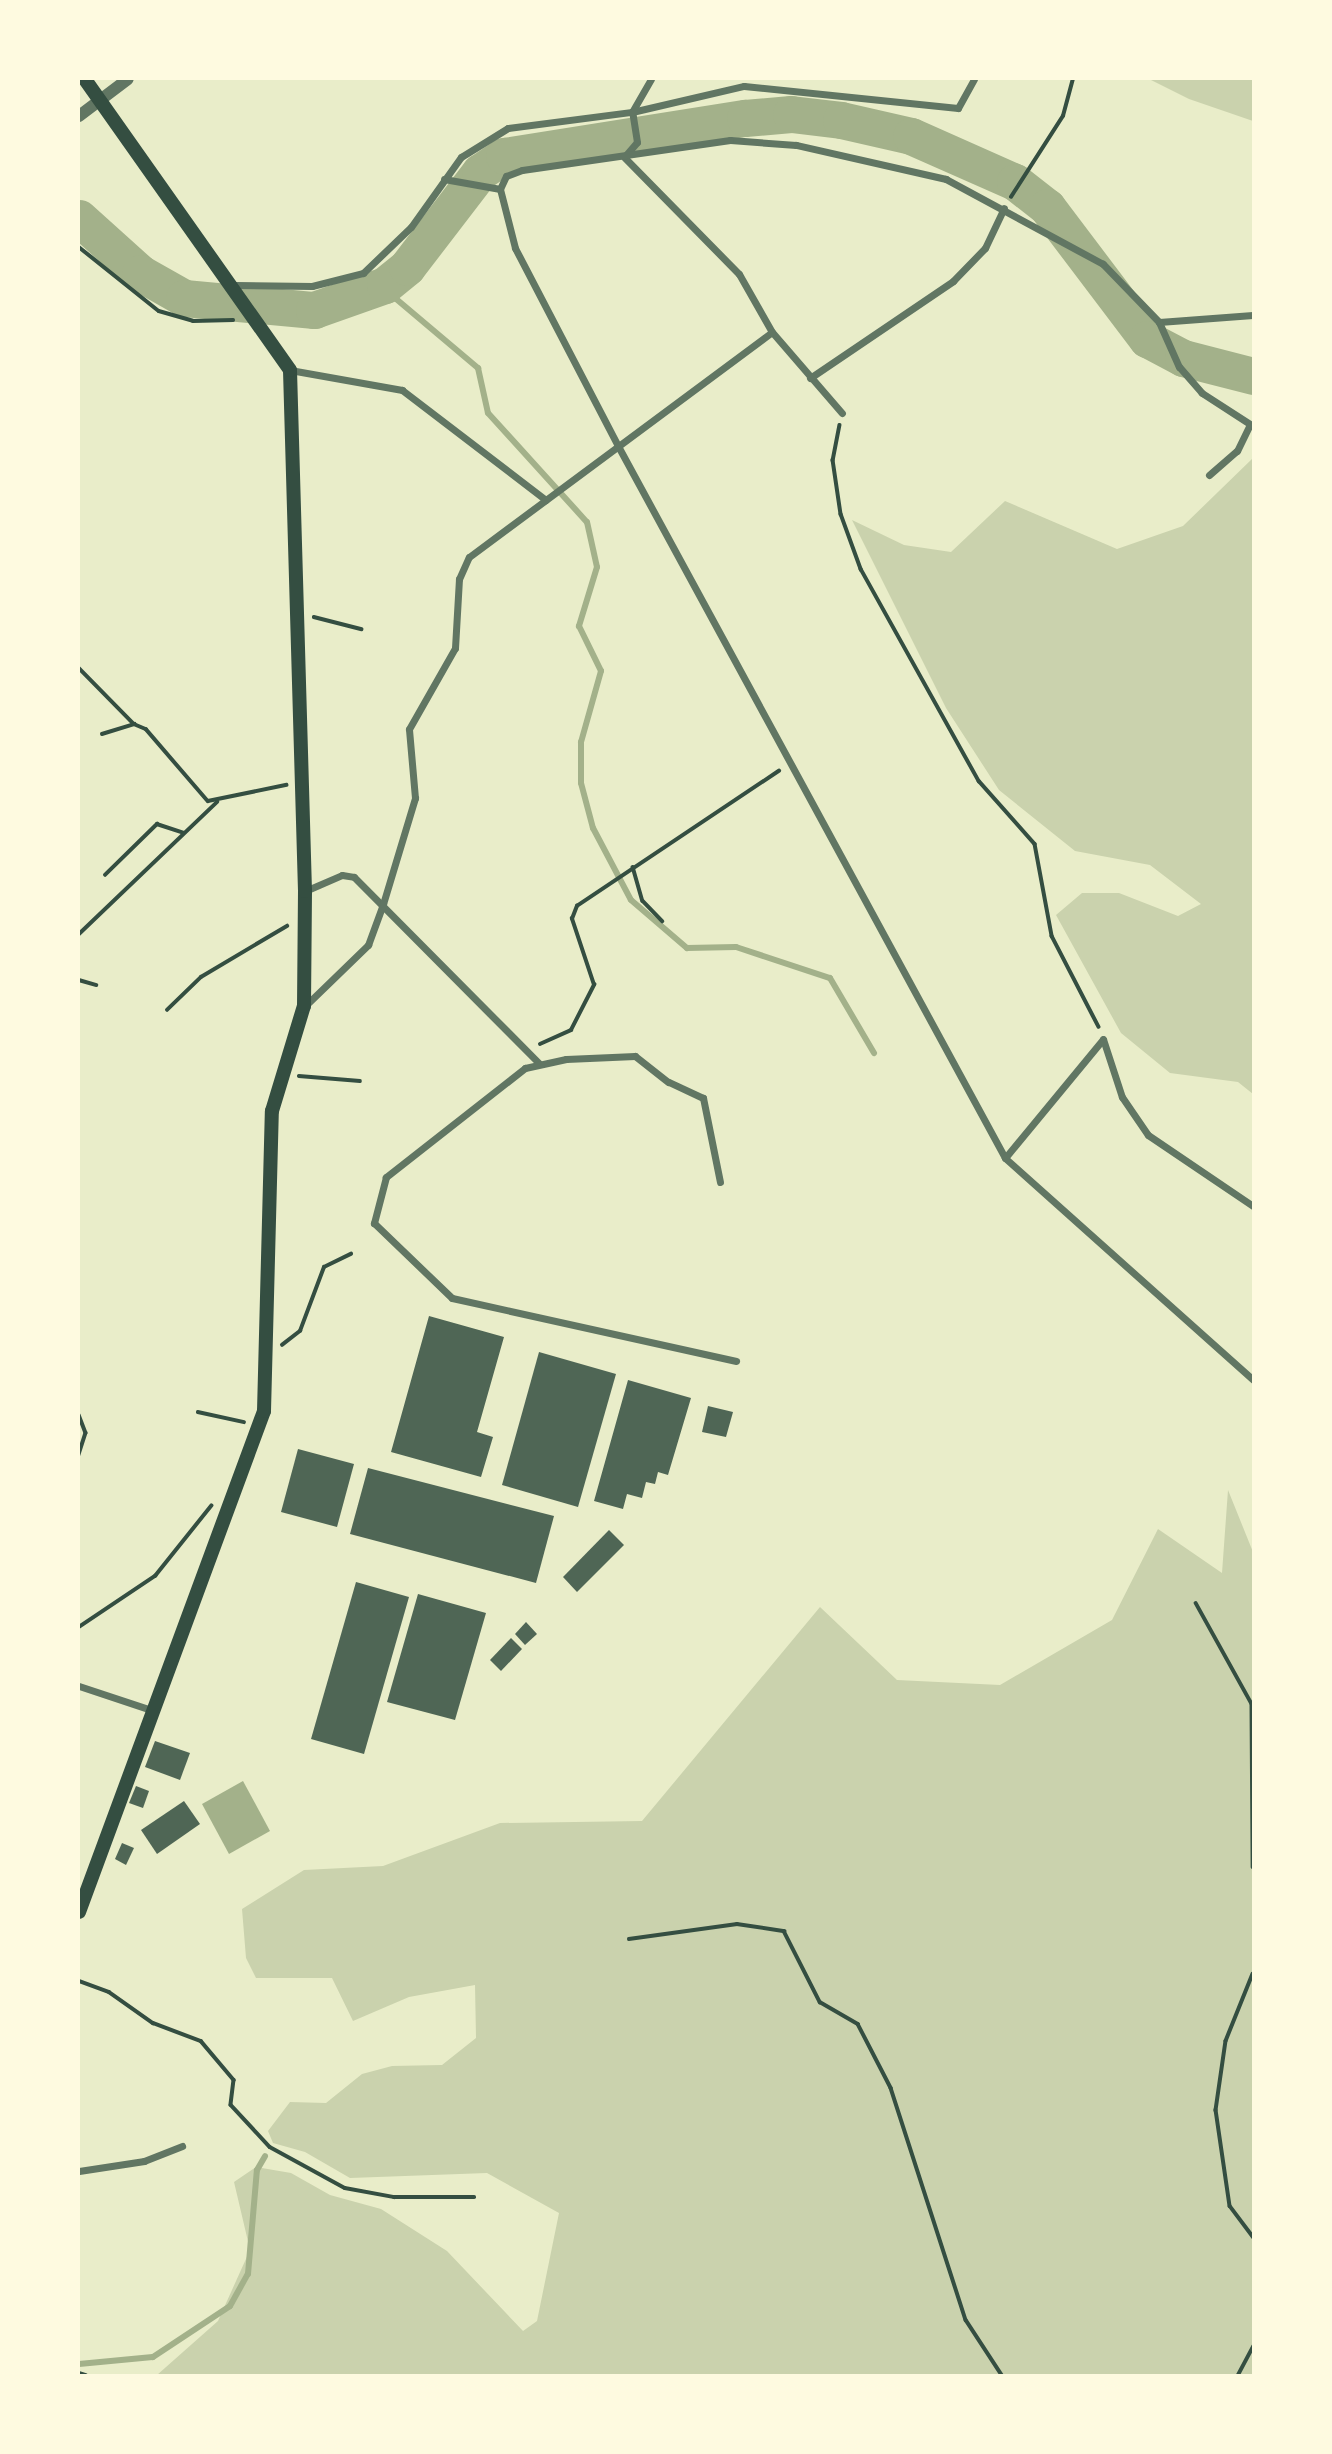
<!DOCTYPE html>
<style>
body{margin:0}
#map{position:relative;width:1332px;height:2454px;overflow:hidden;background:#e9edc9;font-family:"Zilla Slab",serif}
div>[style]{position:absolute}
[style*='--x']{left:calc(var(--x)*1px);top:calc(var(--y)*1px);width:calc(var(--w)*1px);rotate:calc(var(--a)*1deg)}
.green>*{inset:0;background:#cad2ad}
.water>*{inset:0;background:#a3b18a}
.stream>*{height:6px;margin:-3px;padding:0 3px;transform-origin:3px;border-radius:3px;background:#a3b18a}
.river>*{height:37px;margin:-18.5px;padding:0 18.5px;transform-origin:18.5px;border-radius:18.5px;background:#a3b18a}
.building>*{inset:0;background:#4f6655}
.path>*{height:3.5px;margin:-1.75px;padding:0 1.75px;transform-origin:1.75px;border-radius:1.75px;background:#344e41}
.minor>*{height:7px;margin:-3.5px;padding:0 3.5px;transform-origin:3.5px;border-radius:3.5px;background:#617663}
.tertiary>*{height:12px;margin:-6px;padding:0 6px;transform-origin:6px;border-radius:6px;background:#617663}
.secondary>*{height:14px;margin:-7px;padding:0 7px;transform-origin:7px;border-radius:7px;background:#344e41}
span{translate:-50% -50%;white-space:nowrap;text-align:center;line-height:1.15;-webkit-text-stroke:7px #fefae0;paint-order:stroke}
.frame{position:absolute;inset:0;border:80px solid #fefae0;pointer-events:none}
</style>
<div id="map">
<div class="green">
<div style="clip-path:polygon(1149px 79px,1253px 79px,1253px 121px,1189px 99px)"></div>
<div style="clip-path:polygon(1253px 458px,1253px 1094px,1238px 1082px,1170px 1073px,1121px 1033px,1056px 915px,1082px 893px,1119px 893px,1178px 916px,1201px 904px,1150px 865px,1075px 851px,999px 790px,946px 708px,852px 520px,904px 545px,951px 552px,1005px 501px,1117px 549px,1183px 526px)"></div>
<div style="clip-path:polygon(1228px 1490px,1253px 1552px,1253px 2375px,157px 2375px,218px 2321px,250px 2250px,234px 2182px,256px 2167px,291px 2173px,330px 2195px,381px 2209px,447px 2251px,523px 2331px,537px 2321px,559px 2213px,487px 2173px,350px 2178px,305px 2152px,273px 2143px,268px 2131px,290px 2102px,326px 2103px,362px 2074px,392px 2066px,442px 2065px,476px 2038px,475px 1985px,409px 1997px,353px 2021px,332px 1978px,256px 1978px,246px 1958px,242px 1909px,304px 1870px,383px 1866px,500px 1823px,642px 1821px,820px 1607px,897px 1680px,1000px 1685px,1112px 1620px,1158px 1529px,1222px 1573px)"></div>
</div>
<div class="water">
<div style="clip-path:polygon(243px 1781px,270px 1831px,229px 1854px,202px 1804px)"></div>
</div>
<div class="stream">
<div style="--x:382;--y:287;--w:126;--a:40.2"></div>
<div style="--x:478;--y:368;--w:46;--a:77.5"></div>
<div style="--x:488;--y:413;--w:147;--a:47.8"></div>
<div style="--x:587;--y:522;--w:46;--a:77.5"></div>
<div style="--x:597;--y:567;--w:62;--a:107"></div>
<div style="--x:579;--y:626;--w:50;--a:63.9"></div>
<div style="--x:601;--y:671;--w:74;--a:105.7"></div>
<div style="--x:581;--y:742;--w:41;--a:90"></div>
<div style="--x:581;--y:783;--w:47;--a:75.1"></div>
<div style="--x:593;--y:828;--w:81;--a:62.2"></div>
<div style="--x:631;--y:900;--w:74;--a:40.6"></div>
<div style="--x:687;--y:948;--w:49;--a:-1.2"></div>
<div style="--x:736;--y:947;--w:99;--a:18.3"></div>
<div style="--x:830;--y:978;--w:87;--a:59.6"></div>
<div style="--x:79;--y:2364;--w:74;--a:-5.4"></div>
<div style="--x:153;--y:2357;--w:92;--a:-33.5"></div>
<div style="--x:230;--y:2306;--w:37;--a:-61"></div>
<div style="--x:248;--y:2274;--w:104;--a:-85.1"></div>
<div style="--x:257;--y:2170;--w:16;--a:-60"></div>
</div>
<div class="river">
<div style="--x:79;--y:218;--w:82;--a:42"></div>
<div style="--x:140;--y:273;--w:51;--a:29.6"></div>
<div style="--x:184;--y:298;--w:131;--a:5.3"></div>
<div style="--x:314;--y:310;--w:75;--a:-19.4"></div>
<div style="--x:385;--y:285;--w:28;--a:-39"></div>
<div style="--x:407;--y:267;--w:120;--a:-52.5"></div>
<div style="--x:480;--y:172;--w:29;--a:-34"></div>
<div style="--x:504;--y:156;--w:244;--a:-9"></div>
<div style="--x:745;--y:118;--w:46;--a:-5"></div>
<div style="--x:791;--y:114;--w:50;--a:6.8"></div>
<div style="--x:841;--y:120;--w:72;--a:12.9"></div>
<div style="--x:911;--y:136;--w:114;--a:23.9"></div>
<div style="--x:1015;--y:182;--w:41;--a:38"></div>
<div style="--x:1047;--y:207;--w:166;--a:52.9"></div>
<div style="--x:1147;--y:339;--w:41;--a:27.8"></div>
<div style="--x:1183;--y:358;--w:72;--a:14.4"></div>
</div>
<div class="building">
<div style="clip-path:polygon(429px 1316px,504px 1337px,477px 1432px,493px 1437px,481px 1477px,391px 1452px)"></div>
<div style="clip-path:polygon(539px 1352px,616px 1374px,578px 1507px,502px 1485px)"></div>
<div style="clip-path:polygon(628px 1380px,691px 1398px,668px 1475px,658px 1472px,655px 1484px,646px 1482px,642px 1498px,627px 1494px,623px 1509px,594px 1501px)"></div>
<div style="clip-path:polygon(708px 1406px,733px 1412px,726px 1437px,702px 1432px)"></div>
<div style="clip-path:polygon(298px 1449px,354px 1464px,337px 1527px,281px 1512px)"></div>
<div style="clip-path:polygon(368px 1468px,554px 1516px,536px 1583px,350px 1534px)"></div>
<div style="clip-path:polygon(609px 1530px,624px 1545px,577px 1592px,563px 1577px)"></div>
<div style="clip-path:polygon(356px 1582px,409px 1597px,364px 1754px,311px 1739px)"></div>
<div style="clip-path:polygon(418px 1594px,486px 1613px,455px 1720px,387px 1702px)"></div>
<div style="clip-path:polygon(526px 1622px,537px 1634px,525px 1645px,515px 1634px)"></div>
<div style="clip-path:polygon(511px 1638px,522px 1649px,501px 1671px,490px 1660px)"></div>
<div style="clip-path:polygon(155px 1741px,190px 1753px,180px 1780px,145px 1767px)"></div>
<div style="clip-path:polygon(136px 1786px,149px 1791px,143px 1808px,129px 1803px)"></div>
<div style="clip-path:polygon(184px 1801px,200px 1824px,157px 1854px,141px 1830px)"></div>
<div style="clip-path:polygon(122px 1843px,134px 1848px,126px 1865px,115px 1859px)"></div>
</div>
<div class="path">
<div style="--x:1011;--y:197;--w:96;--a:-57.3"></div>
<div style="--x:1063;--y:116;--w:38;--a:-75"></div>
<div style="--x:79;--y:247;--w:102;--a:38.7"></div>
<div style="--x:159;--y:311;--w:35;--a:16"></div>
<div style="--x:193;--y:321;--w:40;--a:-1.4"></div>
<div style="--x:840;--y:425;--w:36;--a:101"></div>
<div style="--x:833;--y:460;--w:55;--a:81.6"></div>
<div style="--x:841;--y:514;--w:59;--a:70"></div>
<div style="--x:861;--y:569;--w:243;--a:60.9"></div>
<div style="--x:979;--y:781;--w:84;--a:48.4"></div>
<div style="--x:1035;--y:844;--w:94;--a:79.5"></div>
<div style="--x:1052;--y:936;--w:102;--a:62.7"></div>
<div style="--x:314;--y:617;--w:49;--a:14.3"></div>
<div style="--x:79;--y:668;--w:78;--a:45.5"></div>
<div style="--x:102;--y:734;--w:34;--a:-17"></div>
<div style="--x:134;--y:724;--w:13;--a:23"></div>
<div style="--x:146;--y:729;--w:95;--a:49.3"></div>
<div style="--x:208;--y:801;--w:80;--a:-11.6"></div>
<div style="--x:633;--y:867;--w:35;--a:74"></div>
<div style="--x:643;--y:901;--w:28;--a:46"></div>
<div style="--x:105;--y:875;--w:73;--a:-44.4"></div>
<div style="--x:157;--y:824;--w:28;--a:18"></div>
<div style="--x:79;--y:934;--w:191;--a:-43.7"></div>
<div style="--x:79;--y:980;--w:18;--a:16"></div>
<div style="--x:167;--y:1010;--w:47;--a:-44.1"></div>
<div style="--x:201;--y:977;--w:100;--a:-30.7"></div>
<div style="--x:540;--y:1044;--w:34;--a:-24"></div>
<div style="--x:571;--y:1030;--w:51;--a:-62.9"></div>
<div style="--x:594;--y:985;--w:70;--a:-108.4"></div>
<div style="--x:572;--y:919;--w:14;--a:-69"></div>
<div style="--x:577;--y:906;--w:243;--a:-33.8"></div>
<div style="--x:299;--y:1076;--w:61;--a:4.7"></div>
<div style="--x:282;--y:1345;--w:23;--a:-38"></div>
<div style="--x:300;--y:1331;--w:68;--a:-69.4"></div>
<div style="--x:324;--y:1267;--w:30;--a:-26"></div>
<div style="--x:198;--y:1412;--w:47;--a:12.3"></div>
<div style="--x:79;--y:1415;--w:19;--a:69"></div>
<div style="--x:86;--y:1433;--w:23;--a:108"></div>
<div style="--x:1196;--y:1603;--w:115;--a:61"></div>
<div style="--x:1252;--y:1704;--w:163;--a:89.6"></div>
<div style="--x:79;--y:1627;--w:92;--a:-33.9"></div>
<div style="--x:155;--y:1576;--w:90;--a:-51.3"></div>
<div style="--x:629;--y:1939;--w:109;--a:-7.9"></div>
<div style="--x:737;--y:1924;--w:48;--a:8.5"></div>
<div style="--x:784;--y:1931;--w:80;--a:63.1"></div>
<div style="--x:820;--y:2002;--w:44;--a:30.1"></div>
<div style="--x:858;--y:2024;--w:72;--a:62.7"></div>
<div style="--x:891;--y:2088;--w:244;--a:72.1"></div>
<div style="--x:966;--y:2320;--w:66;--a:56.8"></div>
<div style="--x:1253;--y:1974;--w:72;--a:111.9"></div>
<div style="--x:1226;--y:2041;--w:70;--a:98.2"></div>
<div style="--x:1216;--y:2110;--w:97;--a:81.7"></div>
<div style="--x:1230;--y:2206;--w:39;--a:53"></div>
<div style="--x:79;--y:1981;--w:32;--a:20"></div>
<div style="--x:109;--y:1992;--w:54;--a:35.2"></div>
<div style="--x:153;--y:2023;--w:51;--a:20.6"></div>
<div style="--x:201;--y:2041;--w:51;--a:49.8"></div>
<div style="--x:234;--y:2080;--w:25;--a:97"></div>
<div style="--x:231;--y:2105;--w:57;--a:47.1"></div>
<div style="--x:270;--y:2147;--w:85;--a:28.7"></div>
<div style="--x:345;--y:2188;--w:50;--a:10.4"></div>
<div style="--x:394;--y:2197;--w:80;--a:0"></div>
<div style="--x:79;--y:2373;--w:7;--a:16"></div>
<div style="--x:1238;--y:2375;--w:32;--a:-62"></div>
</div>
<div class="minor">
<div style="--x:625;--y:156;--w:18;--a:-49"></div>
<div style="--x:637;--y:142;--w:30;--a:-99"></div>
<div style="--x:632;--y:112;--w:38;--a:-60"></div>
<div style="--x:624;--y:157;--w:164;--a:45.5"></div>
<div style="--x:739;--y:274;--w:67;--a:60.4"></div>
<div style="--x:772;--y:332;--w:107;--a:49.2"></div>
<div style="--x:444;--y:179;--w:57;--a:10.1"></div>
<div style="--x:236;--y:285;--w:76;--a:0.8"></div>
<div style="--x:312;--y:286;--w:53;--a:-14.3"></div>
<div style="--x:363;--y:273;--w:66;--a:-43.8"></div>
<div style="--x:411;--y:227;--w:86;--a:-54.5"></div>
<div style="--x:461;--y:157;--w:55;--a:-31.7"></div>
<div style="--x:508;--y:128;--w:125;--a:-7.4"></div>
<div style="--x:632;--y:112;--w:115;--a:-13.1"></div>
<div style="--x:744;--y:86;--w:215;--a:5.9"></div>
<div style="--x:958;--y:108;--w:33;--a:-61"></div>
<div style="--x:1159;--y:322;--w:94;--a:-4.3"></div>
<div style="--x:290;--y:370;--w:114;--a:10.1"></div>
<div style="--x:402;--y:390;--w:181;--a:37.4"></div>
<div style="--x:810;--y:378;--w:173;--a:-34.1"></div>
<div style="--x:953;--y:281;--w:46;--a:-45.9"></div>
<div style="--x:985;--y:248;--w:44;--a:-64.6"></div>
<div style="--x:1253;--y:426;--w:61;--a:-147.1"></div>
<div style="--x:1202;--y:393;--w:35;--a:-131"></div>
<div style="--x:1179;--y:367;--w:49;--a:-114"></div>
<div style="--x:1159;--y:322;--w:81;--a:-134"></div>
<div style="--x:1103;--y:264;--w:179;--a:-151.6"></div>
<div style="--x:946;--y:179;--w:154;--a:-167.2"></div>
<div style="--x:796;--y:145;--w:66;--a:-175.7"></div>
<div style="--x:730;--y:140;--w:210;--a:171.8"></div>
<div style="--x:522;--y:170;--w:17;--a:159"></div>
<div style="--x:506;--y:176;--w:14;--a:115"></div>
<div style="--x:500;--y:189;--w:61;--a:75.7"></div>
<div style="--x:515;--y:248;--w:223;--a:62.5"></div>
<div style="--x:618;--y:446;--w:810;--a:61.47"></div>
<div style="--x:1005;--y:1158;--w:333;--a:41.8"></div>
<div style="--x:1209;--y:475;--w:37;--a:-41"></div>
<div style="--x:1237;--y:451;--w:28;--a:-64"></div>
<div style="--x:305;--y:891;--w:40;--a:-23.4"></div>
<div style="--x:342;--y:875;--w:12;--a:9"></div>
<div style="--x:354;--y:877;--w:262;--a:45.2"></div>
<div style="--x:305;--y:1006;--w:88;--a:-44.1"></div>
<div style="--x:368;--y:945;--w:44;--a:-69.9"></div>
<div style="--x:383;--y:904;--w:111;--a:-73.2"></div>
<div style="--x:415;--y:798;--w:69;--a:-95"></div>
<div style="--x:409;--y:729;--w:93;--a:-60.4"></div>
<div style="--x:455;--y:648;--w:69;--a:-86.7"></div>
<div style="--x:459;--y:579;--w:24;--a:-66"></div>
<div style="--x:469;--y:557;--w:377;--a:-36.6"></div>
<div style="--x:1005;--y:1158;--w:154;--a:-50.5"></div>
<div style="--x:1103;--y:1039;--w:61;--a:71.9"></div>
<div style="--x:1122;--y:1097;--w:46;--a:55.6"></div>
<div style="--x:1148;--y:1135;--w:127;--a:34.1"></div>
<div style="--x:720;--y:1182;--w:86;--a:-101.4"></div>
<div style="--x:703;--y:1098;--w:38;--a:-155"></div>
<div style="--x:668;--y:1082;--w:42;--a:-141.8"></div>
<div style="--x:635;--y:1056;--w:69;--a:177.5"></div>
<div style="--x:566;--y:1059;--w:42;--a:167.6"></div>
<div style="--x:525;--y:1068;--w:177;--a:141.9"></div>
<div style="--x:386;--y:1177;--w:48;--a:104.6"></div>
<div style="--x:374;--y:1223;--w:108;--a:43.9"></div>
<div style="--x:452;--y:1298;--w:291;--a:12.5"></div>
<div style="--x:79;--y:1686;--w:79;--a:18.4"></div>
<div style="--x:79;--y:2171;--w:66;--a:-8.7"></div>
<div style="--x:144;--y:2161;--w:41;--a:-21.5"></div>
</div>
<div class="tertiary">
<div style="--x:79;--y:116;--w:61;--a:-37.1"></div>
</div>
<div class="secondary">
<div style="--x:79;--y:1912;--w:534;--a:-69.73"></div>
<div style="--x:264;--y:1411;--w:300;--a:-88.5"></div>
<div style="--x:272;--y:1111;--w:110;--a:-73.1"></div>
<div style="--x:304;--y:1006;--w:115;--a:-89.5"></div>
<div style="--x:305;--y:891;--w:521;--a:-91.65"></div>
<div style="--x:290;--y:370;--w:356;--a:-125.2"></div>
</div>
<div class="frame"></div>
</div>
